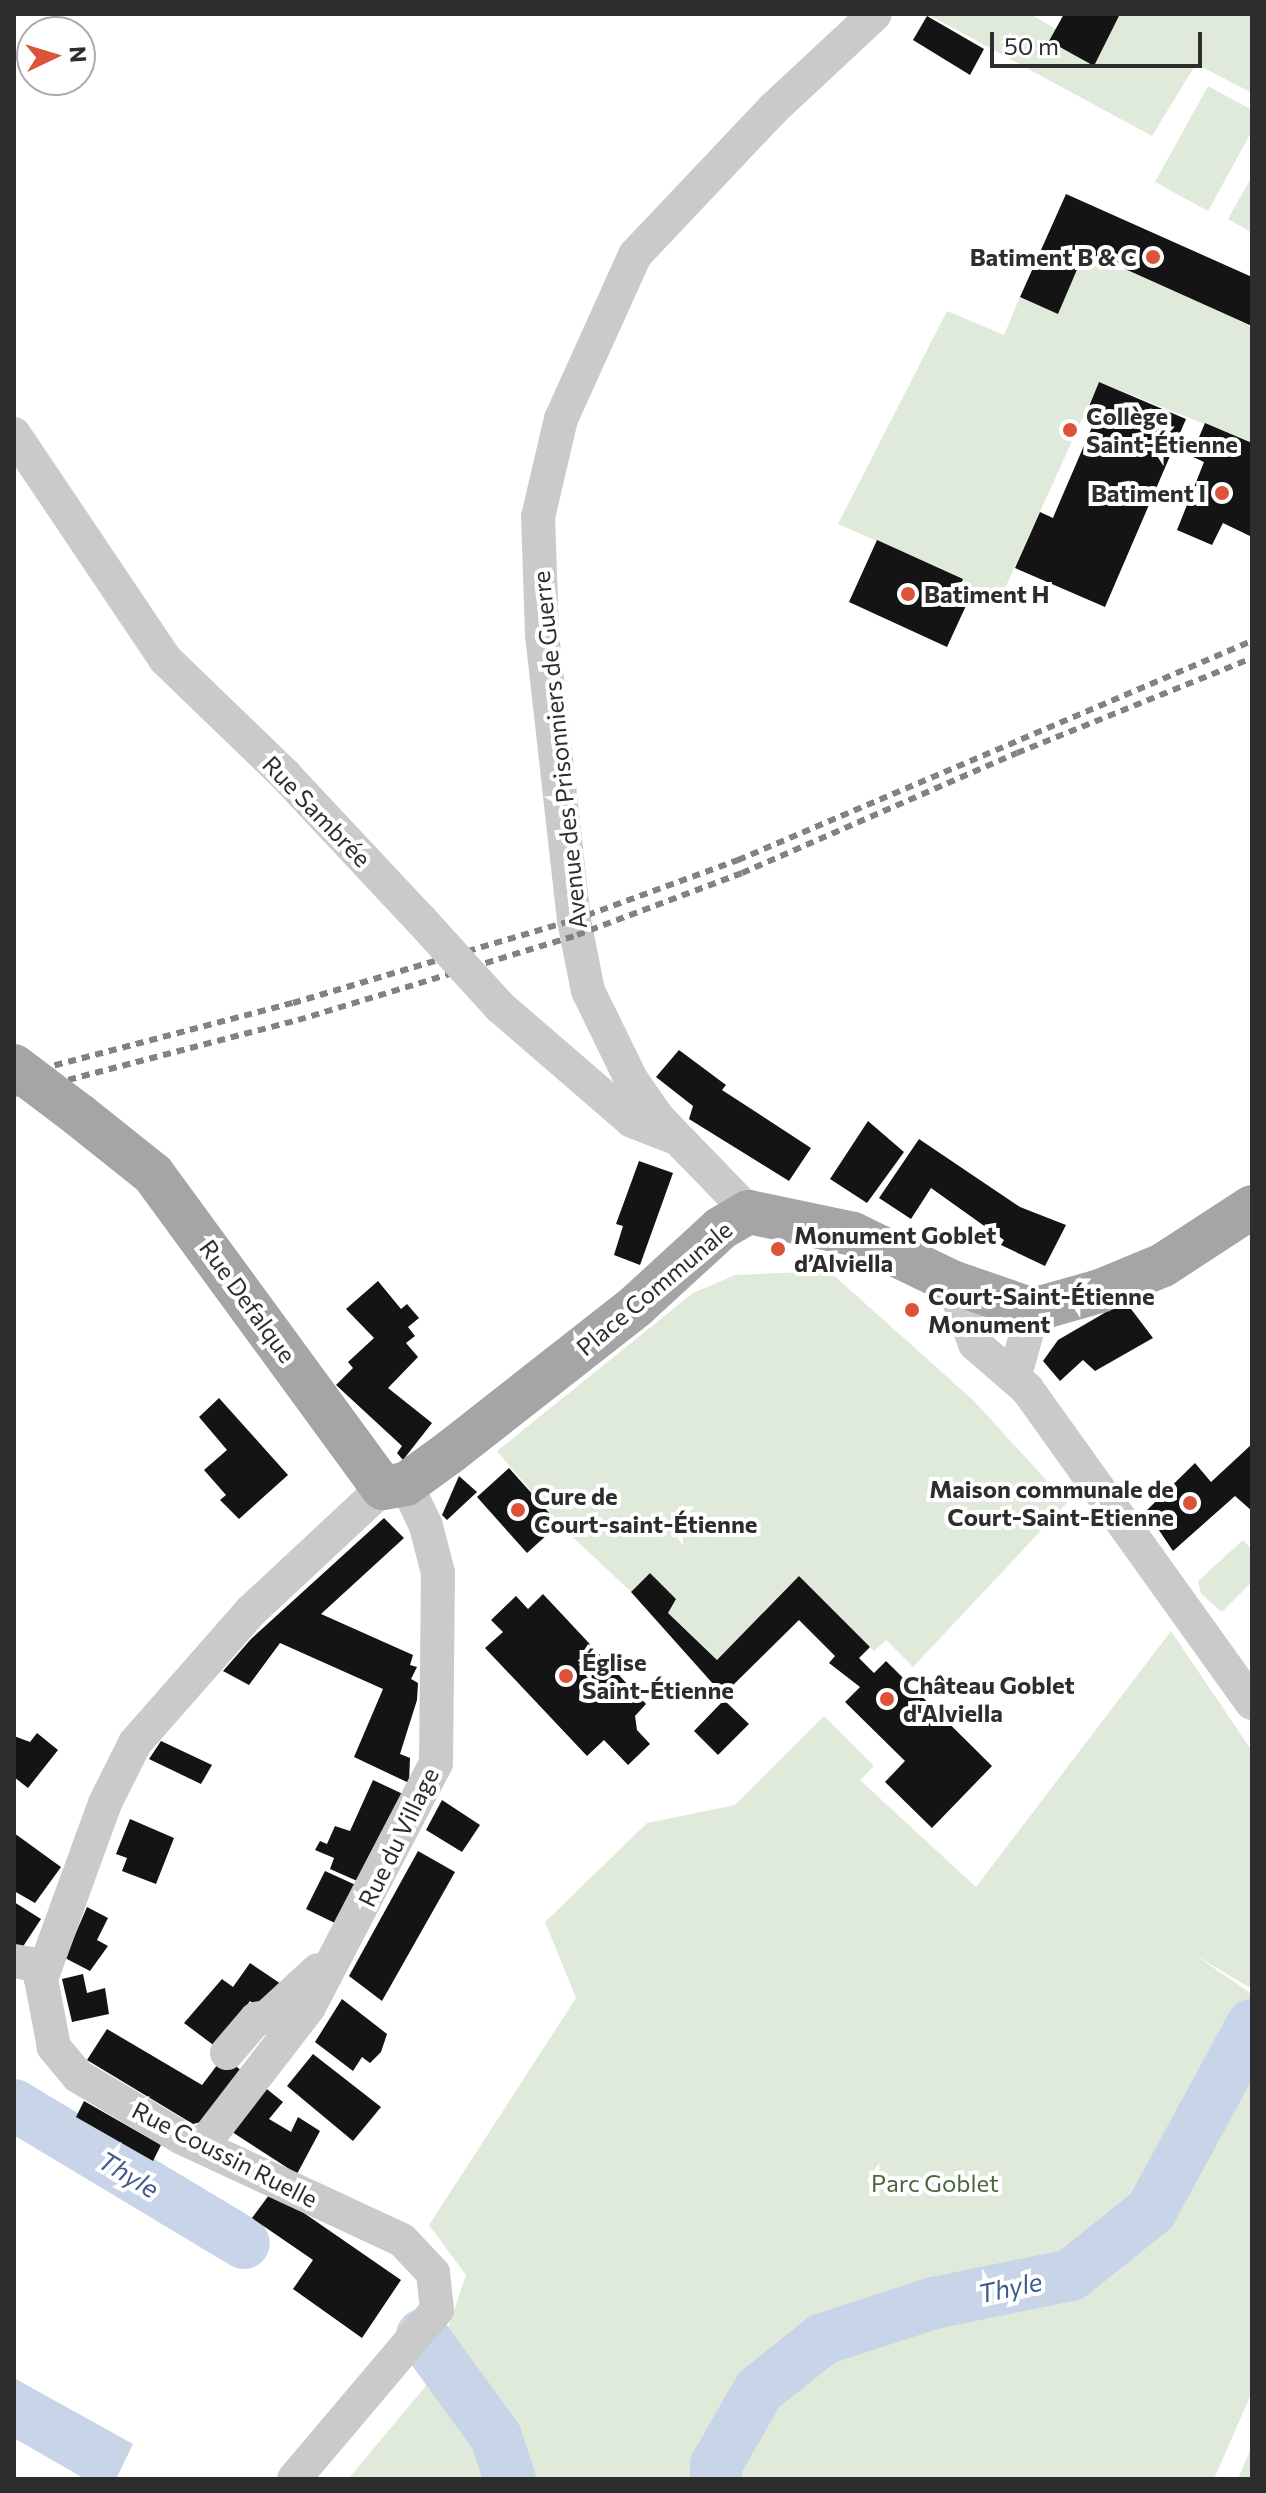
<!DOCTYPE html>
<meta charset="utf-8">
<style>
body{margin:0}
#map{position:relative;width:1266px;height:2493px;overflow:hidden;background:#fff;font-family:Commissioner,sans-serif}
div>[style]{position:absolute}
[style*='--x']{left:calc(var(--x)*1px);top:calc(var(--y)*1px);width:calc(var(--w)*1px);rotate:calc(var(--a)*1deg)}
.green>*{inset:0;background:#e0eadb}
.water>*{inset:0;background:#c8d5e9}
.river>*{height:52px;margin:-26px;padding:0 26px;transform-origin:26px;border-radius:26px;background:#c8d5e9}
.building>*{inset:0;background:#141414}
.minor>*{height:34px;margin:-17px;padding:0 17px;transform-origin:17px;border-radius:17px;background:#cacaca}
.major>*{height:44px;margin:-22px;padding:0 22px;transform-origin:22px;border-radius:22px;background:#a5a5a5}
.rail>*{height:6px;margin-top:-3px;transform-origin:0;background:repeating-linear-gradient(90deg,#828282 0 8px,transparent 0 14px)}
.minor-bridge>*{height:34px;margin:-17px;padding:0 17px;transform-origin:17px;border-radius:17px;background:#cacaca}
.major-bridge>*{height:44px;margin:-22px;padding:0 22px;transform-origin:22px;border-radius:22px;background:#a5a5a5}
.dots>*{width:22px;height:22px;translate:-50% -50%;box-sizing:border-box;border:4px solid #fff;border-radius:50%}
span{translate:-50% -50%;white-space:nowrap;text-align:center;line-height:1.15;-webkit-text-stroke:8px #fff;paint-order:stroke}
.poi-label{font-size:24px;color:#2d2d2d;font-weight:700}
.right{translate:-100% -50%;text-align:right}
.left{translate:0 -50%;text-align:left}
.street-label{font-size:24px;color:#2d2d2d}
.park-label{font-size:24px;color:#47663d}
.water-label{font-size:26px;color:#405c8b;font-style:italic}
.frame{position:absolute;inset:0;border:16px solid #2d2d2d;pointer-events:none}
.north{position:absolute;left:16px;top:16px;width:80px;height:80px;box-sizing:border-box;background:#fff;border:2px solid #ababab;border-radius:50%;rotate:86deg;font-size:22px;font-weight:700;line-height:32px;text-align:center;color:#2d2d2d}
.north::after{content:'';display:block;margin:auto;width:28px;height:36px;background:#db5338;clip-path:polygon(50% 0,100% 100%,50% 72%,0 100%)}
.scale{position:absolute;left:990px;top:32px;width:212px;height:36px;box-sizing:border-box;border:4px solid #2d2d2d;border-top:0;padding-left:10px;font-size:24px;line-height:28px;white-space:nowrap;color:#2d2d2d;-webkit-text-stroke:6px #fff;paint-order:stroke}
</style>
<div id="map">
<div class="green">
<div style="clip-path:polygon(927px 14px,1030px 14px,1056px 29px,1049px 41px,1094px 66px,1120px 14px,1252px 14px,1252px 93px,1196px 64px,1152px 136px)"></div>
<div style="clip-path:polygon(1208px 86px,1252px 110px,1252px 131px,1208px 211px,1155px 182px)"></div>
<div style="clip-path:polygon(1252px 176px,1252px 233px,1228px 219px)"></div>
<div style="clip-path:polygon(1085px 251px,1252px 326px,1252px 443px,1099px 382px,996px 608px,970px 597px,963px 579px,838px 524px,947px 311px,1004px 335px,1020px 297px,1058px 313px)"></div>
<div style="clip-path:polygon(829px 1271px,974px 1401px,1067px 1503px,913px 1667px,886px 1640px,874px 1651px,799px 1577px,717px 1660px,668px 1613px,676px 1599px,650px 1573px,631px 1592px,559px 1524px,497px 1451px,693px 1293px,735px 1275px)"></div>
<div style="clip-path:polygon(1243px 1540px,1252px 1550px,1252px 1582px,1222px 1612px,1201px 1594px,1198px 1581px)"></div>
<div style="clip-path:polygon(1171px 1631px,1252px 1751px,1252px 1989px,1195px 1955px,1252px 1994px,1252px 2392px,1214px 2479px,348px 2479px,430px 2381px,466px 2275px,429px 2225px,576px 1998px,545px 1922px,647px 1823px,735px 1805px,824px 1716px,874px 1766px,860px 1780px,976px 1887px)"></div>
<div style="clip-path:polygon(1252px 2445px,1252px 2479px,1238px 2479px)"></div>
</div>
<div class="water">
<div style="clip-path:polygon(14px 2378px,133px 2444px,116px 2479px,85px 2479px,14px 2438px)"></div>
</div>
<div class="river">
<div style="--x:14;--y:2105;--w:268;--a:31"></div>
<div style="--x:422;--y:2335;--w:126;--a:54"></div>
<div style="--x:496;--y:2437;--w:44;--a:71.6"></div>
<div style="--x:716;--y:2479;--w:14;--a:-90"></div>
<div style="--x:716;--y:2465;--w:86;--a:-60.2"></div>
<div style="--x:759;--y:2390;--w:82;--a:-38.6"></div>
<div style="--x:823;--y:2339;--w:117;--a:-18"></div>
<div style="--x:934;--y:2303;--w:140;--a:-11.6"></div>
<div style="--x:1071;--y:2275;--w:102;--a:-38.7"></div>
<div style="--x:1151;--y:2211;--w:212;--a:-61.5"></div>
</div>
<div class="building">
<div style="clip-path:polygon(1064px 14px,1120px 14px,1094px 66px,1049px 41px)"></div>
<div style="clip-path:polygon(927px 16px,984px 49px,970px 75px,913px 40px)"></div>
<div style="clip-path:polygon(1066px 194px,1252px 277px,1252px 326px,1085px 251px,1058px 314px,1020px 297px)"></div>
<div style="clip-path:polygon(1099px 382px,1186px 419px,1105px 607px,1015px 568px,1040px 512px,1053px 518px,1055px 513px,1095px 420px,1085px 416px)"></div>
<div style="clip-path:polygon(1205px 423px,1252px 443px,1252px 537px,1223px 523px,1212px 545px,1177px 530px,1204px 462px,1191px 456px)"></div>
<div style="clip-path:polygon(877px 540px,963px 579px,958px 592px,970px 597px,947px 647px,849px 602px)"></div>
<div style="clip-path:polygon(679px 1050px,726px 1085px,722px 1090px,811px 1148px,789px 1181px,689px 1119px,693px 1106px,656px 1077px)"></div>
<div style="clip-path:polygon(868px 1121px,904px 1152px,867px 1203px,830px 1179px)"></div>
<div style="clip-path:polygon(919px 1139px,1020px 1207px,1066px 1225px,1045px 1266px,1001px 1245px,1004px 1240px,931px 1188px,911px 1219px,879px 1198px)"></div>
<div style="clip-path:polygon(639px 1161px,673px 1173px,640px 1265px,614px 1255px,623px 1226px,616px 1224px)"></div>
<div style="clip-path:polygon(378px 1281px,401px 1309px,407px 1304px,419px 1318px,408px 1327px,415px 1336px,406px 1343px,418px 1357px,388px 1388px,432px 1423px,403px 1460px,397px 1453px,402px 1446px,336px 1385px,353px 1368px,348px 1362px,374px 1338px,346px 1309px)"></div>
<div style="clip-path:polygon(1125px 1301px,1153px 1338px,1095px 1371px,1083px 1360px,1060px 1381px,1043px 1361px,1058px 1340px)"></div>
<div style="clip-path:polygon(219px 1398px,288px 1475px,239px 1519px,220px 1500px,226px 1495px,204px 1470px,227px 1450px,199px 1417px)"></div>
<div style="clip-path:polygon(1252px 1444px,1252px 1511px,1235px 1496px,1173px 1551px,1146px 1511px,1195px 1463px,1211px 1482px)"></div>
<div style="clip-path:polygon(509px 1468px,559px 1524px,527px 1553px,477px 1497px)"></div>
<div style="clip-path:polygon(459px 1476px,477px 1492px,447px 1520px,442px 1515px)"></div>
<div style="clip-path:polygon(384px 1518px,404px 1538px,321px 1614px,413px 1655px,410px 1665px,417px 1667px,411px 1679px,418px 1683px,417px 1700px,400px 1754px,410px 1758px,409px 1783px,354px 1757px,383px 1689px,280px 1643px,249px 1685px,223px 1671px,251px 1639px)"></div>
<div style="clip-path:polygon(650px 1573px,676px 1599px,668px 1613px,717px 1660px,799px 1576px,870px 1647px,859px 1658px,874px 1673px,886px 1661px,992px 1766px,932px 1828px,885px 1782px,905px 1761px,845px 1702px,860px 1687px,829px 1663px,835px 1656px,799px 1620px,723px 1695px,631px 1592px)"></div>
<div style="clip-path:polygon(543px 1594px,646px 1704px,635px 1716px,637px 1730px,650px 1744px,628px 1765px,604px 1740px,587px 1756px,485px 1648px,503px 1632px,491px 1620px,516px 1596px,528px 1609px)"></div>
<div style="clip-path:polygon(724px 1700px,749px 1724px,718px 1755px,694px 1731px)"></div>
<div style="clip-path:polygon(37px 1733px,58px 1750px,28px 1788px,14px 1777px,14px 1736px,30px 1742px)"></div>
<div style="clip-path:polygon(161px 1741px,212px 1765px,201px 1784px,149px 1759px)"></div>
<div style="clip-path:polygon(373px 1780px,405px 1795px,364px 1884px,330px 1869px,334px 1858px,315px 1850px,320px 1841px,327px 1844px,335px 1826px,350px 1831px)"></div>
<div style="clip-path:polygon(442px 1800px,480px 1825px,462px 1852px,426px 1830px)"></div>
<div style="clip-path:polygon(130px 1819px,174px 1838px,156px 1884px,122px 1871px,127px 1858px,116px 1854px)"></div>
<div style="clip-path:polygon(14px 1833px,61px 1867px,35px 1903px,14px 1891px)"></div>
<div style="clip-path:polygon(418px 1851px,455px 1872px,382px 2001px,349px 1976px)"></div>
<div style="clip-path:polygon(325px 1871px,360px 1887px,341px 1926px,306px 1909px)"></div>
<div style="clip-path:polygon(14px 1902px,41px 1919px,22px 1948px,14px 1950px)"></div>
<div style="clip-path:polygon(87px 1907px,108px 1918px,97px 1940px,108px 1946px,90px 1971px,65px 1958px)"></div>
<div style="clip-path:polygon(250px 1963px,284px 1986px,260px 2009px,250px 2001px,216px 2047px,184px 2023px,222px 1979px,233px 1987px)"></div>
<div style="clip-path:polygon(83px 1974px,87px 1993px,105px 1988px,109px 2014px,72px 2022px,62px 1979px)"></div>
<div style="clip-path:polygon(342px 1999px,387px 2034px,381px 2052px,370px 2063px,362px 2057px,353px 2071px,315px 2042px)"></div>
<div style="clip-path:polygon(107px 2029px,202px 2085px,224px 2056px,244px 2073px,201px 2122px,193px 2124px,87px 2060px)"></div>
<div style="clip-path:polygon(313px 2054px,381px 2107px,353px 2141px,287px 2086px)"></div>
<div style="clip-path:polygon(263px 2086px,283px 2102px,269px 2119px,291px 2132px,298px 2117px,320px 2131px,297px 2174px,226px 2128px)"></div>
<div style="clip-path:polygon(84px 2101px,161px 2145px,153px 2161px,76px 2117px)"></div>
<div style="clip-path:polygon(272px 2191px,401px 2280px,362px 2338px,293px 2289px,313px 2260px,252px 2218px)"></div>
</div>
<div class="minor">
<div style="--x:14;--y:434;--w:271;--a:56.1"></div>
<div style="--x:165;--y:659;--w:168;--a:44"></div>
<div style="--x:286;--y:776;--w:196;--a:46.9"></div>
<div style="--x:500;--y:1007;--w:174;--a:40.8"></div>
<div style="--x:632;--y:1121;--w:44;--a:21.3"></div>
<div style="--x:749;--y:1212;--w:131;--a:-134.1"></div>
<div style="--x:658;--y:1118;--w:47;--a:-124.7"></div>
<div style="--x:631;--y:1079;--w:98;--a:-116"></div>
<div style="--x:588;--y:991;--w:72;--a:-101.2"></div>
<div style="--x:574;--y:920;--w:287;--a:-96.4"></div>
<div style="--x:542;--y:635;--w:118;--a:-91.9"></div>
<div style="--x:538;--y:517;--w:101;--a:-76.8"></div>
<div style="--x:561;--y:419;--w:180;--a:-65.7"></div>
<div style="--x:635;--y:255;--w:201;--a:-46.6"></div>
<div style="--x:773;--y:109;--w:139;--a:-43"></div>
<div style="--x:952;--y:1282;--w:66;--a:69.6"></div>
<div style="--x:975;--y:1344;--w:69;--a:40.9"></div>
<div style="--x:1027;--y:1389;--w:386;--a:54.4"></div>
<div style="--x:1015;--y:1375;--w:67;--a:-74.5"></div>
<div style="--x:14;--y:1961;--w:29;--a:10"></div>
<div style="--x:227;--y:2053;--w:45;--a:-49.5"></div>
<div style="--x:256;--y:2019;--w:11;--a:-10"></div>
<div style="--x:267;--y:2017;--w:69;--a:-42.7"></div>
<div style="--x:202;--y:2146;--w:175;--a:-52.4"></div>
<div style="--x:309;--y:2007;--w:275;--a:-62.5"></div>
<div style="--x:436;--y:1763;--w:190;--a:-89.4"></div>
<div style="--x:438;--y:1573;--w:49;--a:-104.3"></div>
<div style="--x:426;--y:1526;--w:47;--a:-115.5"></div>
<div style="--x:294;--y:2479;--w:221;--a:-49.8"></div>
<div style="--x:437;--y:2310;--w:37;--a:-96"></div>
<div style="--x:433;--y:2273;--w:45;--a:-133.2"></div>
<div style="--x:402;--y:2240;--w:242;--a:-155.1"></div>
<div style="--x:182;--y:2138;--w:121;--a:-149.2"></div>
<div style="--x:78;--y:2076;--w:38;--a:-130"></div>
<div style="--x:54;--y:2047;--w:69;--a:-100.8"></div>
<div style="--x:41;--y:1979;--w:187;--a:-70"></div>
<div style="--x:105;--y:1803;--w:67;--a:-63.4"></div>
<div style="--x:135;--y:1743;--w:176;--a:-48.7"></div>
<div style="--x:251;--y:1611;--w:180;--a:-43"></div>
</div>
<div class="major">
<div style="--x:79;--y:1115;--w:95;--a:38.6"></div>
<div style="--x:153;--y:1174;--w:389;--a:53.8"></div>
<div style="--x:383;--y:1488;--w:23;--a:-10"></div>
<div style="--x:406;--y:1484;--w:54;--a:-36"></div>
<div style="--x:450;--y:1452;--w:236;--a:-38.1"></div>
<div style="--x:636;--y:1306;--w:115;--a:-42.5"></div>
<div style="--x:721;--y:1228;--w:32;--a:-30"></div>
<div style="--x:749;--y:1212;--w:106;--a:11.9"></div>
<div style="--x:853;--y:1234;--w:110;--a:25.9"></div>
<div style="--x:952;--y:1282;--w:86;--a:19.1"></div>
<div style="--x:1033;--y:1310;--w:70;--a:-15.8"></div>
<div style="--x:1100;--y:1291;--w:68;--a:-22.4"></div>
<div style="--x:1163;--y:1265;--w:106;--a:-33.1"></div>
</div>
<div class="rail">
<div style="--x:14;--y:1076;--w:288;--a:-14.7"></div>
<div style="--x:293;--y:1003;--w:293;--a:-16.5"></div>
<div style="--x:574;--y:920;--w:175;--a:-20.1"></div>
<div style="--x:738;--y:860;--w:559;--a:-23.08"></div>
<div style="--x:14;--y:1094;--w:293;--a:-14.6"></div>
<div style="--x:298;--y:1020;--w:292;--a:-16.9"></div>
<div style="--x:577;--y:935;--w:176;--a:-20.6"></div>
<div style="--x:742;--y:873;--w:300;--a:-23.6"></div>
<div style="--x:1017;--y:753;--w:253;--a:-22"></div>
</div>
<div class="minor-bridge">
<div style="--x:420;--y:919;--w:119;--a:47.7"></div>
</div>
<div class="major-bridge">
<div style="--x:14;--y:1066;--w:81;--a:37"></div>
</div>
<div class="dots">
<div style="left:1153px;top:257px;background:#db5338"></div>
<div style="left:1070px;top:430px;background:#db5338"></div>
<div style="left:1222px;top:493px;background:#db5338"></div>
<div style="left:908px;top:594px;background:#db5338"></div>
<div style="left:778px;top:1249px;background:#db5338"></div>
<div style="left:912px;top:1310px;background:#db5338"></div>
<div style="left:1190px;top:1503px;background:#db5338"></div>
<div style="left:518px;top:1510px;background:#db5338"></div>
<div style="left:566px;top:1676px;background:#db5338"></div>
<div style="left:887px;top:1699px;background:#db5338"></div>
</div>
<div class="poi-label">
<span class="right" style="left:1137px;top:257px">Batiment B &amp; C</span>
<span class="left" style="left:1086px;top:430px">Collège<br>Saint-Étienne</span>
<span class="right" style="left:1206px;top:493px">Batiment I</span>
<span class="left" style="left:924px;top:594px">Batiment H</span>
<span class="left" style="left:794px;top:1249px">Monument Goblet<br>d’Alviella</span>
<span class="left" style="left:928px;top:1310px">Court-Saint-Étienne<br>Monument</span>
<span class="right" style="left:1174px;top:1503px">Maison communale de<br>Court-Saint-Etienne</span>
<span class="left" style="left:534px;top:1510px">Cure de<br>Court-saint-Étienne</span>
<span class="left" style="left:582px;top:1676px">Église<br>Saint-Étienne</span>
<span class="left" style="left:903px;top:1699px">Château Goblet<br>d'Alviella</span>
</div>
<div class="street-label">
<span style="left:559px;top:750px;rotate:-96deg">Avenue des Prisonniers de Guerre</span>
<span style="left:317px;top:811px;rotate:46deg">Rue Sambrée</span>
<span style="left:654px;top:1288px;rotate:-40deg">Place Communale</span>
<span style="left:248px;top:1301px;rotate:54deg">Rue Defalque</span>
<span style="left:398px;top:1837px;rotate:-64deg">Rue du Village</span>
<span style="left:225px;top:2154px;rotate:27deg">Rue Coussin Ruelle</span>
</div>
<div class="park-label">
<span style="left:935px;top:2183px">Parc Goblet</span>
</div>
<div class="water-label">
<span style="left:129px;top:2174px;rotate:31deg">Thyle</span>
<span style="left:1010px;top:2287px;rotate:-12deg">Thyle</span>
</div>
<div class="frame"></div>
<div class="north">N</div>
<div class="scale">50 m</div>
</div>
